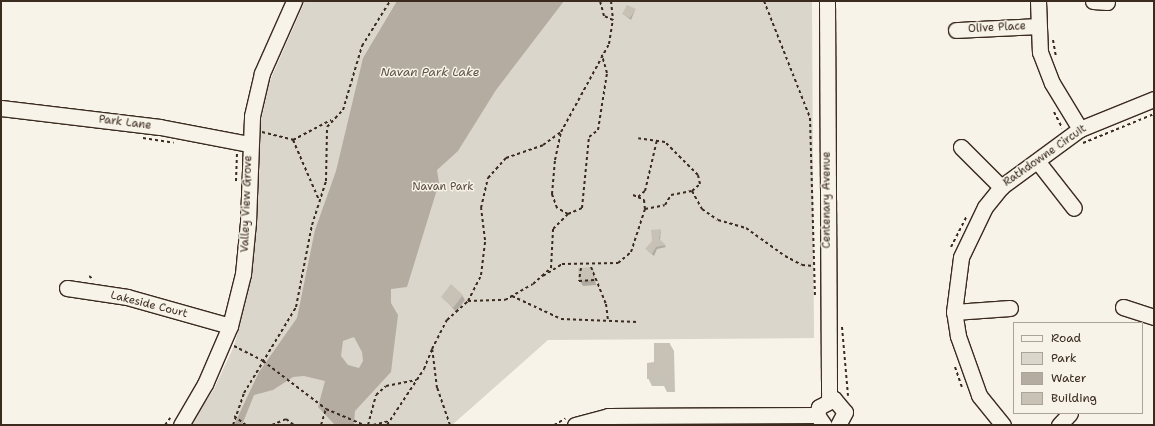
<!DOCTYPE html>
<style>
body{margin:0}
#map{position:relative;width:1155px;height:426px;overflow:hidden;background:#f7f3e8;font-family:"Shantell Sans",sans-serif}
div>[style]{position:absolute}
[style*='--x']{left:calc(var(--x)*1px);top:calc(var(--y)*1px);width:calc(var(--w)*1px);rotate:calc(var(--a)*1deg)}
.green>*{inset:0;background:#dbd6cb}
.water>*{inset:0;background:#b4aca0}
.shadow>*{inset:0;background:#0003}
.building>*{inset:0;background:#c8c1b6}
.path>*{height:2px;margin-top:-1px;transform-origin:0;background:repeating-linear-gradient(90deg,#3b2a1e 0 3px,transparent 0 6px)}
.roads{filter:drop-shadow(1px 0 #3b2a1e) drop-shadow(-1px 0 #3b2a1e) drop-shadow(0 1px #3b2a1e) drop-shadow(0 -1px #3b2a1e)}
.minor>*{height:15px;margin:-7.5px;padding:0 7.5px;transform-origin:7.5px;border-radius:7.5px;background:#f7f3e8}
span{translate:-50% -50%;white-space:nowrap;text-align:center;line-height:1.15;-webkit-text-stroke:3px #f7f3e8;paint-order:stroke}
.street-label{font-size:11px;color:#3b2a1e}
.park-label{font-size:11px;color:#5b4c41}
.water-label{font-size:12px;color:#5f5145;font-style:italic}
.frame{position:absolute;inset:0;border:2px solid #3b2a1e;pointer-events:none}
.legend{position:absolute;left:1013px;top:322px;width:130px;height:92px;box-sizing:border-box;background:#f7f3e8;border:1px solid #aca397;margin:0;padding:5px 7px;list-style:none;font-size:12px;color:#3b2a1e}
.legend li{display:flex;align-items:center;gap:8px;height:20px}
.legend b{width:20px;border:1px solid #aca397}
</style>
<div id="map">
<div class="green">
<div style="clip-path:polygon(305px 1px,812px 1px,814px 338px,548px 340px,452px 425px,190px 425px,214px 389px,234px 346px,247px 297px,253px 264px,260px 125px,269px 83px)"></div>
</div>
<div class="water">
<div style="clip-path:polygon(evenodd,397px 1px,564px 1px,496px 90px,458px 151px,437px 170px,439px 183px,407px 287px,391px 289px,391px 303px,398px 315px,391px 372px,355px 411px,354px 425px,335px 425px,318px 407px,325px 381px,304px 376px,293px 377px,273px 390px,254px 395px,242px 425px,234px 425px,259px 372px,297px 318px,315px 230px,336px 171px,363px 58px,397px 1px,354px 337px,362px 352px,363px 361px,359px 368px,348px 365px,341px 356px,343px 341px,354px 337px)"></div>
</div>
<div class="shadow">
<div style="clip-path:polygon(635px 10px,631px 20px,623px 14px)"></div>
<div style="clip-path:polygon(661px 230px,660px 240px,666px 247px,657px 249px,654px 256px,648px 251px)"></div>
<div style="clip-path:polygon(593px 268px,596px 285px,583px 286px,580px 281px)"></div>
<div style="clip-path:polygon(462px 295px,465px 300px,456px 312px,443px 297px)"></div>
<div style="clip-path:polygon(670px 344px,674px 351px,675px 392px,667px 392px,664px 386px,652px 386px,648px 378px)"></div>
</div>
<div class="building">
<div style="clip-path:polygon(627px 5px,636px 9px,630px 18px,622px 14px)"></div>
<div style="clip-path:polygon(661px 229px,659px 239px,666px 245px,656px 247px,652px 254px,645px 249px,652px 241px,651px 230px)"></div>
<div style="clip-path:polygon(593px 267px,594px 280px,579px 281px,578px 268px)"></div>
<div style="clip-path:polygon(451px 284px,463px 295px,453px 308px,441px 297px)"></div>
<div style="clip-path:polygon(654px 343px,670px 343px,671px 385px,662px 385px,662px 378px,647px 379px,647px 363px,654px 362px)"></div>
</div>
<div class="path">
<div style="--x:611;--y:1;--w:19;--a:84"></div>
<div style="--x:764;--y:1;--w:126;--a:68.5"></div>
<div style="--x:810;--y:118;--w:179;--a:88.4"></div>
<div style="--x:1053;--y:40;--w:17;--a:80"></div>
<div style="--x:1054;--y:112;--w:18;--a:63"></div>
<div style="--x:262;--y:132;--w:32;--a:14"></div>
<div style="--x:293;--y:140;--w:65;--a:66.6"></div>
<div style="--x:143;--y:138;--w:31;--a:9"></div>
<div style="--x:293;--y:140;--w:43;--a:-27.8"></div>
<div style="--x:1083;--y:143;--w:77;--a:-22.2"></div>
<div style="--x:236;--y:181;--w:28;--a:-88"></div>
<div style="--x:692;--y:191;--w:21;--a:61"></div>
<div style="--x:702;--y:209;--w:19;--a:35"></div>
<div style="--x:718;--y:220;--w:29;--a:16"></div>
<div style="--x:746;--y:228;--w:48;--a:35.7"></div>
<div style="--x:785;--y:256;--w:19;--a:28"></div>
<div style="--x:802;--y:265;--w:12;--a:5"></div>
<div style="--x:633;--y:195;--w:5;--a:22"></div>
<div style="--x:638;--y:197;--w:9;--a:-41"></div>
<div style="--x:645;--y:191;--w:52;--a:-76.8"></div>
<div style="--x:638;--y:197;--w:7;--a:27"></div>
<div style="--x:644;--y:200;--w:9;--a:84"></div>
<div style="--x:568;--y:214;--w:13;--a:-151"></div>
<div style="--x:557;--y:208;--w:15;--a:-110"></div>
<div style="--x:552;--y:194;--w:34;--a:-85"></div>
<div style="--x:555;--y:160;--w:29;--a:-78"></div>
<div style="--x:561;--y:132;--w:100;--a:-61.4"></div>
<div style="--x:609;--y:44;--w:24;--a:-81"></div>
<div style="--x:613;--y:20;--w:10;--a:-156"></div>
<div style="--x:604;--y:16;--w:16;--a:-105"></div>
<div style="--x:951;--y:247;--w:34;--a:-63"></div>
<div style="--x:591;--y:267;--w:40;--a:68"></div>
<div style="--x:606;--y:304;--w:17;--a:83"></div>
<div style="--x:581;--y:268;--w:13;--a:99"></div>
<div style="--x:579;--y:281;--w:15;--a:-4"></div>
<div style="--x:89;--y:276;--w:6;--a:39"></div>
<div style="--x:543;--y:276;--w:22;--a:-32"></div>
<div style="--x:562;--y:264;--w:56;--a:-1"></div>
<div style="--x:618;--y:263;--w:17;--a:-40"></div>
<div style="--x:631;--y:252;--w:45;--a:-72"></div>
<div style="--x:645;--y:209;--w:20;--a:-11"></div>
<div style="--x:665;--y:205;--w:12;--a:-59"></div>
<div style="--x:671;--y:195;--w:21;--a:-11"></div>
<div style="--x:692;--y:191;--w:11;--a:-41"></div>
<div style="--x:700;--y:184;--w:9;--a:-103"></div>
<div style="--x:698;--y:175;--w:47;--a:-135"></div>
<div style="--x:665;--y:142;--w:27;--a:-172"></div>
<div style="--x:512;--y:296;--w:54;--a:25.1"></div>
<div style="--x:561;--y:319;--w:77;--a:2.2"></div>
<div style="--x:468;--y:301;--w:37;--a:-2"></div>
<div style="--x:505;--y:300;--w:32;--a:-30"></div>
<div style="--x:533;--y:284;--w:24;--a:-42"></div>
<div style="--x:551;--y:268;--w:39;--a:-87"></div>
<div style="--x:553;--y:229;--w:21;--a:-45"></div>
<div style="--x:568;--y:214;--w:15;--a:-23"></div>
<div style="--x:582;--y:208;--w:71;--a:-84.4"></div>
<div style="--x:589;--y:137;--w:11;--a:-38"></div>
<div style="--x:598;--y:130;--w:58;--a:-81"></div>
<div style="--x:607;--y:73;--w:19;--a:-106"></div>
<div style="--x:842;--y:327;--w:69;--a:85"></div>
<div style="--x:234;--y:346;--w:33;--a:27"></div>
<div style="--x:263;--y:361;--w:79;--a:37.3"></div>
<div style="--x:326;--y:409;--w:41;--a:22.8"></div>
<div style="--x:955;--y:367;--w:21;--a:71"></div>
<div style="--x:234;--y:416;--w:15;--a:37"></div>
<div style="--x:165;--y:425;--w:9;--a:-54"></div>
<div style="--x:233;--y:425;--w:34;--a:-71"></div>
<div style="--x:244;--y:393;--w:100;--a:-58.8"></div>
<div style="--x:296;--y:307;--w:84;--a:-79"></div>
<div style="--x:312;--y:225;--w:46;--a:-72.3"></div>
<div style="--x:326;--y:181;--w:54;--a:-88.9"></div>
<div style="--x:327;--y:127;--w:23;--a:-47"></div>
<div style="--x:343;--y:110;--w:67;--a:-73.5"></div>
<div style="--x:362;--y:46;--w:53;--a:-58.1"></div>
<div style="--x:272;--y:425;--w:15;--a:-23"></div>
<div style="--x:286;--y:419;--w:10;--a:37"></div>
<div style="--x:321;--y:425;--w:17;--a:-73"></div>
<div style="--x:368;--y:425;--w:31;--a:-75"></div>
<div style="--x:376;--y:395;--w:13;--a:-42"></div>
<div style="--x:386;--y:386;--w:31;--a:-11"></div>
<div style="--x:373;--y:425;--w:16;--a:-14"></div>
<div style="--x:387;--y:425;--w:67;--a:-56.5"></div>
<div style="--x:424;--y:369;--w:22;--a:-68"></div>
<div style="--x:450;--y:425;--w:39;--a:-109"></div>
<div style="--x:437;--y:388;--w:39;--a:-97"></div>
<div style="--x:432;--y:349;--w:33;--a:-63"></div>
<div style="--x:447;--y:320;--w:28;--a:-42"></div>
<div style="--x:468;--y:301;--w:29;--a:-63"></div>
<div style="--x:481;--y:275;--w:35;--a:-83"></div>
<div style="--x:485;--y:240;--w:32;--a:-97"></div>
<div style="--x:481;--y:208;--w:31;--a:-77"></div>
<div style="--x:488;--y:178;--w:27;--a:-48"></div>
<div style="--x:506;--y:158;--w:39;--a:-19"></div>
<div style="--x:543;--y:145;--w:22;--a:-36"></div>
<div style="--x:554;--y:425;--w:13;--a:-29"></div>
</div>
<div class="roads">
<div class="minor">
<div style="--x:827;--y:1;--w:398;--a:89.7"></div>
<div style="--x:1038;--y:1;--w:51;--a:87.8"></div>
<div style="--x:1040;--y:52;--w:33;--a:69"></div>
<div style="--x:1052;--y:83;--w:54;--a:58.7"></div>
<div style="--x:1093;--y:1;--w:14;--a:4"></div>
<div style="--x:956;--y:30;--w:81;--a:-2.8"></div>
<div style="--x:1;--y:108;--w:160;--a:6.8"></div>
<div style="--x:160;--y:127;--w:91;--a:10.8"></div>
<div style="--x:961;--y:147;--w:57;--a:45"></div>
<div style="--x:1038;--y:162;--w:58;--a:52"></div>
<div style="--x:67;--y:288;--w:61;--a:8.5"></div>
<div style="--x:127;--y:297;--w:107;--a:15.7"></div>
<div style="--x:1123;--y:307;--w:33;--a:18"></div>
<div style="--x:954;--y:312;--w:56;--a:-4.1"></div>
<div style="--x:181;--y:425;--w:48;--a:-59.7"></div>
<div style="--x:205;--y:384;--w:63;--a:-66.7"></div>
<div style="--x:230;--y:326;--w:54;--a:-76"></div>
<div style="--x:243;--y:274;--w:52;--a:-84.5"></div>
<div style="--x:248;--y:222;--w:106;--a:-87.8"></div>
<div style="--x:252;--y:116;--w:44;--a:-76.9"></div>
<div style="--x:262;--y:73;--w:79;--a:-66"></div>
<div style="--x:575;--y:425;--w:34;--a:-15"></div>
<div style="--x:608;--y:416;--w:209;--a:-0.3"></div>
<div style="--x:824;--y:425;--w:12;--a:-125"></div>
<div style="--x:817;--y:415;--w:8;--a:-76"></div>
<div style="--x:819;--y:407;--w:17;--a:-28"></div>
<div style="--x:834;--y:399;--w:17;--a:50"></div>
<div style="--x:845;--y:412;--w:15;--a:118"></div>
<div style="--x:1003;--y:425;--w:38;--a:-129"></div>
<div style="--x:979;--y:395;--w:63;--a:-109.6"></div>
<div style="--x:958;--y:336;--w:24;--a:-99"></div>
<div style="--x:954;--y:312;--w:55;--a:-82.7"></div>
<div style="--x:961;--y:257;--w:55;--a:-64.4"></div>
<div style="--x:985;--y:207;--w:26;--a:-51"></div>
<div style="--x:1001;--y:187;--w:98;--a:-36.3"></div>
<div style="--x:1080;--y:129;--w:80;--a:-22.1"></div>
<div style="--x:1059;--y:425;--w:16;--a:-47"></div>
</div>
</div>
<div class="street-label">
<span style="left:997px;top:28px;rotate:-3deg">Olive Place</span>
<span style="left:125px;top:123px;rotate:7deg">Park Lane</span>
<span style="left:1045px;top:156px;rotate:-35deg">Rathdowne Circuit</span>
<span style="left:827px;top:200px;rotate:-90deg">Centenary Avenue</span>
<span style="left:247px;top:204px;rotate:-88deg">Valley View Grove</span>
<span style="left:149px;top:305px;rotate:14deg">Lakeside Court</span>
</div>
<div class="park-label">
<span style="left:443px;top:187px">Navan Park</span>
</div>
<div class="water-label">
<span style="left:430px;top:73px">Navan Park Lake</span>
</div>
<div class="frame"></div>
<ul class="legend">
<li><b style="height:5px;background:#f7f3e8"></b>Road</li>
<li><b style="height:11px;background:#dbd6cb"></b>Park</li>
<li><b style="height:11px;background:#b4aca0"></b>Water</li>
<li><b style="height:11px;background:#c8c1b6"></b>Building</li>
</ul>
</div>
